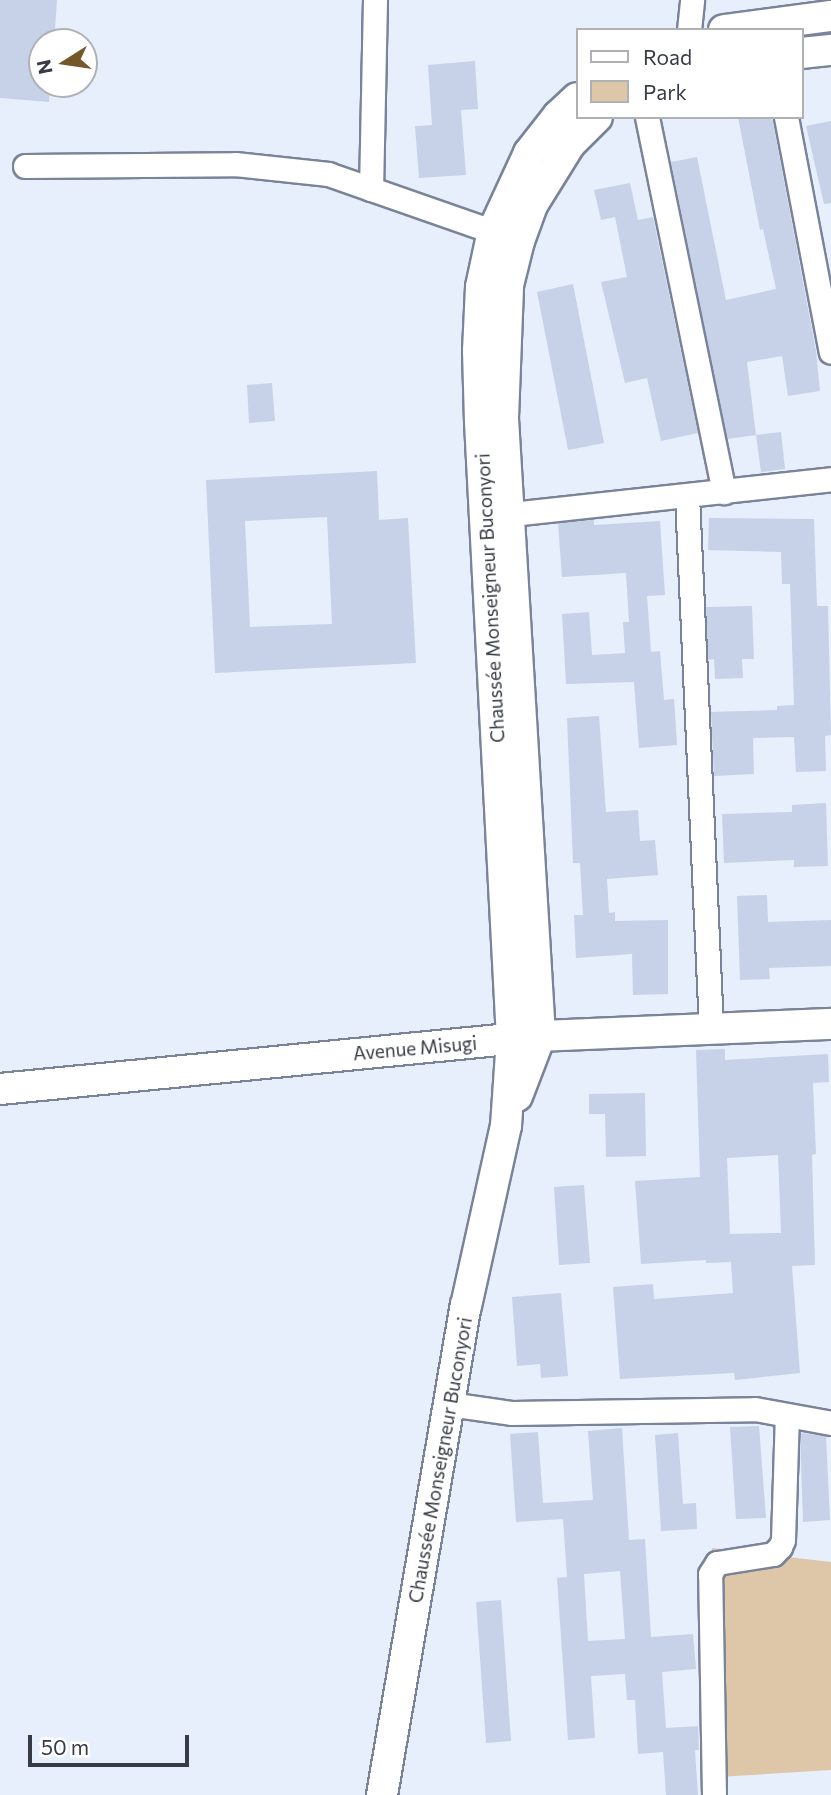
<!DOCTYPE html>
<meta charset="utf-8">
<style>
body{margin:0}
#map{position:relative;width:831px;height:1795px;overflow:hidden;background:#e7eefc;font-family:Commissioner,sans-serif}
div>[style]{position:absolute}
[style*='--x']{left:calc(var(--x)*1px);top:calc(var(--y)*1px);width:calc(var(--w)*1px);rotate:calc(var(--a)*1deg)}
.green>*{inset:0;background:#dec7a8}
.building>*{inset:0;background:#c7d2e9}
.roads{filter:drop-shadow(2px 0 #7a8499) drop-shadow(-2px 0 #7a8499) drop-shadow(0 2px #7a8499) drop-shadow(0 -2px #7a8499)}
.minor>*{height:23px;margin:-11.5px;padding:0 11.5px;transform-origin:11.5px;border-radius:11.5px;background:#fff}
.tertiary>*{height:30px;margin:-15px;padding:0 15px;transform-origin:15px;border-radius:15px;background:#fff}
span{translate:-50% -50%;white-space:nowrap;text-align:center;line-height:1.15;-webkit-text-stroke:5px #fff;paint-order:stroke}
.street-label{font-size:19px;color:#373b44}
.legend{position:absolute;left:576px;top:28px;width:228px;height:91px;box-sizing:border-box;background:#fff;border:2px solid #afb1b4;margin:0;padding:9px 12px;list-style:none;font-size:21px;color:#373b44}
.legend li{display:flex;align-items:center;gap:14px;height:35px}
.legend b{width:35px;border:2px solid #afb1b4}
.north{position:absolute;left:28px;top:28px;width:70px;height:70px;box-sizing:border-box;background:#fff;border:2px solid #afb1b4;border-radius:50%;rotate:258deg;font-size:19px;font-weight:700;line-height:28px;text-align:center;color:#373b44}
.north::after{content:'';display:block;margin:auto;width:24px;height:32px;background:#75572c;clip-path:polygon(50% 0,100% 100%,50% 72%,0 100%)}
.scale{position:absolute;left:28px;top:1735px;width:161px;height:32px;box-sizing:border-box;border:4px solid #373b44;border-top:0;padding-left:9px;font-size:21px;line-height:24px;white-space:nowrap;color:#373b44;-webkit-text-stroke:5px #fff;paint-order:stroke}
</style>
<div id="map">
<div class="green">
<div style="clip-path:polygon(712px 1548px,831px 1562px,831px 1770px,718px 1777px)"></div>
</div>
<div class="building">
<div style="clip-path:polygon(0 0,57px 0,54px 42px,42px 42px,42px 84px,50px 84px,49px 102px,0 98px)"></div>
<div style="clip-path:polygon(475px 61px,478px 109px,461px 110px,466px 175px,419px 178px,415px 126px,432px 125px,428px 65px)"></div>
<div style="clip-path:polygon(738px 117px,772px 117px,816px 351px,820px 391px,788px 396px,782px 356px,747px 362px,756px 435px,727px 439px,671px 162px,697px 157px,726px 300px,776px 289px,763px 229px,760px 230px)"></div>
<div style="clip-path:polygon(831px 121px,831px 203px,824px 204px,806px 126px)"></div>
<div style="clip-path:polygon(630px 183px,638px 220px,653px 217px,698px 433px,661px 441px,647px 378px,625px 383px,601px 282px,627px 277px,615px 217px,601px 220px,594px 190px)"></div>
<div style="clip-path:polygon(573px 284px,604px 443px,568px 450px,537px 292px)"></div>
<div style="clip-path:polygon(272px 383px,275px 421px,249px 423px,247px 385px)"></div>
<div style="clip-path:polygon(781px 432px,785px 469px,761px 472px,756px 435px)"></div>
<div style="clip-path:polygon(evenodd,377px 471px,379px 520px,408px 518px,416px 663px,215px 673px,206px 480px,377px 471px,327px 517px,332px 624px,250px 627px,245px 521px,327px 517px)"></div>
<div style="clip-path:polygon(709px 518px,814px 519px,817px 606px,828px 606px,831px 735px,825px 736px,826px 771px,796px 772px,794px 737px,753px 738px,754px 774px,714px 776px,711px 712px,777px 710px,777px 706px,794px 705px,790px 584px,782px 584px,781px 552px,708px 550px)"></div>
<div style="clip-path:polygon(594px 519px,594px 525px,660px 521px,665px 595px,647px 596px,651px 652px,660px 651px,664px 700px,674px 699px,677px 745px,639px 748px,634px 682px,566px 684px,562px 614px,589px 612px,592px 655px,625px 653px,623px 622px,629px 622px,626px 573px,562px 577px,558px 523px)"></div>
<div style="clip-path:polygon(752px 606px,754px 659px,742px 659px,743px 678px,715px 679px,714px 659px,708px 660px,706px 607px)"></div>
<div style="clip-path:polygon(599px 716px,606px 812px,638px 810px,640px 841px,655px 840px,658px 875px,607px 879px,609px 913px,615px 912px,615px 921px,668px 920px,668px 994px,633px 995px,632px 954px,576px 958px,574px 915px,583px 915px,580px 863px,573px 863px,567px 718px)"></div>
<div style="clip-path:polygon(826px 803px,828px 866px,794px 867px,794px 860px,724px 863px,722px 814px,792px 812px,792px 805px)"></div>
<div style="clip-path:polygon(767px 895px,768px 922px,831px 920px,831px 966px,769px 968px,770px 979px,740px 980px,737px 896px)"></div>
<div style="clip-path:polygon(evenodd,725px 1049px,725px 1060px,828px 1054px,829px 1082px,813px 1083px,816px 1154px,812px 1155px,815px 1265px,792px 1266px,800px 1373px,735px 1380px,734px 1373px,620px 1379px,613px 1287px,653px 1284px,654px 1299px,733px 1293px,731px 1262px,706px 1263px,706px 1260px,641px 1264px,635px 1181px,700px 1177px,696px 1050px,725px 1049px,778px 1155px,781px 1233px,730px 1234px,727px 1158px,778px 1155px)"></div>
<div style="clip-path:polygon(645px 1093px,646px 1156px,606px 1157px,605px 1114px,589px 1114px,589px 1094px)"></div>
<div style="clip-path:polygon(584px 1185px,590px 1263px,559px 1265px,554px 1187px)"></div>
<div style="clip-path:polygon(561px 1293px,568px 1376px,541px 1378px,540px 1364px,517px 1366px,512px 1297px)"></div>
<div style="clip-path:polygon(759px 1426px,766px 1518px,736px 1519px,730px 1427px)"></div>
<div style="clip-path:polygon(evenodd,622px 1428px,629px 1540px,645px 1539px,651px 1637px,693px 1634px,696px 1669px,662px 1672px,666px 1728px,698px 1726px,699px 1750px,695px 1750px,698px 1795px,666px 1795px,663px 1752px,638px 1754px,635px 1700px,627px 1700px,625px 1674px,591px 1676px,595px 1738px,568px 1740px,557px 1578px,567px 1577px,563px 1519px,516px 1522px,510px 1434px,538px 1432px,543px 1503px,593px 1500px,588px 1431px,622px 1428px,620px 1571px,625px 1639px,588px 1641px,584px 1574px,620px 1571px)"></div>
<div style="clip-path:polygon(678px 1433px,683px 1504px,696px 1503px,697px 1529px,661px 1531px,655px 1435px)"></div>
<div style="clip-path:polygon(800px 1433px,826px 1436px,830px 1520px,803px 1522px)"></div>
<div style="clip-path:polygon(501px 1600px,511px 1741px,486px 1743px,476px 1602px)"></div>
</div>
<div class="roads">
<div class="minor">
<div style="--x:375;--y:0;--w:189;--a:91.2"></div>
<div style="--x:371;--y:189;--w:143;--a:19.2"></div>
<div style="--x:689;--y:30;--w:30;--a:-84"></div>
<div style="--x:647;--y:117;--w:383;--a:78.4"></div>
<div style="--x:786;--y:117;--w:239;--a:79.2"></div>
<div style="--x:25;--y:166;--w:210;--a:-0.5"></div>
<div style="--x:235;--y:164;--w:94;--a:6.1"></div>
<div style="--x:328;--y:174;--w:46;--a:19.2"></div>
<div style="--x:687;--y:496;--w:533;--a:87.42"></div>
<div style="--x:493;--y:516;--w:340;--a:-6.2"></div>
<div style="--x:449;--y:1404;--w:64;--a:8.1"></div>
<div style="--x:512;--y:1413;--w:243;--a:-0.9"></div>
<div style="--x:755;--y:1409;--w:77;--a:10.4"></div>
<div style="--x:714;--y:1795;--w:221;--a:-91"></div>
<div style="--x:710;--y:1574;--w:13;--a:-58"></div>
<div style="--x:717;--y:1563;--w:57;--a:-9.1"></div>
<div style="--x:773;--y:1554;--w:10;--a:-45"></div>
<div style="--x:780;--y:1547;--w:8;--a:-67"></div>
<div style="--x:783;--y:1540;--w:124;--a:-88.2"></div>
</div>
<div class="tertiary">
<div style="--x:724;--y:30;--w:108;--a:-7.5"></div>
<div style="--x:801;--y:53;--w:30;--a:-6"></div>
<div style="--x:0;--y:1089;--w:543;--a:-5.61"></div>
<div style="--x:540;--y:1036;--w:291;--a:-2.4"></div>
<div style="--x:517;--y:1096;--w:64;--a:-69"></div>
<div style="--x:540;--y:1036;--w:619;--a:-93.43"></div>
<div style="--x:503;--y:418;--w:133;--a:-87.8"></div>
<div style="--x:508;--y:285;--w:45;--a:-76"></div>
<div style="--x:519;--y:241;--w:38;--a:-70"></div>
<div style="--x:532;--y:205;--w:72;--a:-58.1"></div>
<div style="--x:570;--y:144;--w:38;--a:-45"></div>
<div style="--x:382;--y:1795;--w:496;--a:-80.3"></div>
<div style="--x:466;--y:1306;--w:184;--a:-77.5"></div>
<div style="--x:506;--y:1126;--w:87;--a:-86.1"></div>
<div style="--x:512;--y:1039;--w:618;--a:-92.97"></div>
<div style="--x:480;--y:422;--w:71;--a:-91.6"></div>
<div style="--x:478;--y:351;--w:64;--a:-87.3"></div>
<div style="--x:481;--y:287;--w:57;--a:-77.9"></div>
<div style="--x:493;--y:231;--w:86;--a:-65.2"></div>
<div style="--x:529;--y:153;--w:47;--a:-51.9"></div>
<div style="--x:558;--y:116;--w:26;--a:-43"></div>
</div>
</div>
<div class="street-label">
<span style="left:490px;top:598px;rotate:-93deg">Chaussée Monseigneur Buconyori</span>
<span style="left:415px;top:1048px;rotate:-5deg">Avenue Misugi</span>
<span style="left:440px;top:1460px;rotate:-80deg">Chaussée Monseigneur Buconyori</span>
</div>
<ul class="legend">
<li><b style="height:9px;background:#fff"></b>Road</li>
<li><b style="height:19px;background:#dec7a8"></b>Park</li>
</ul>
<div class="north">N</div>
<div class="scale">50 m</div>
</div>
